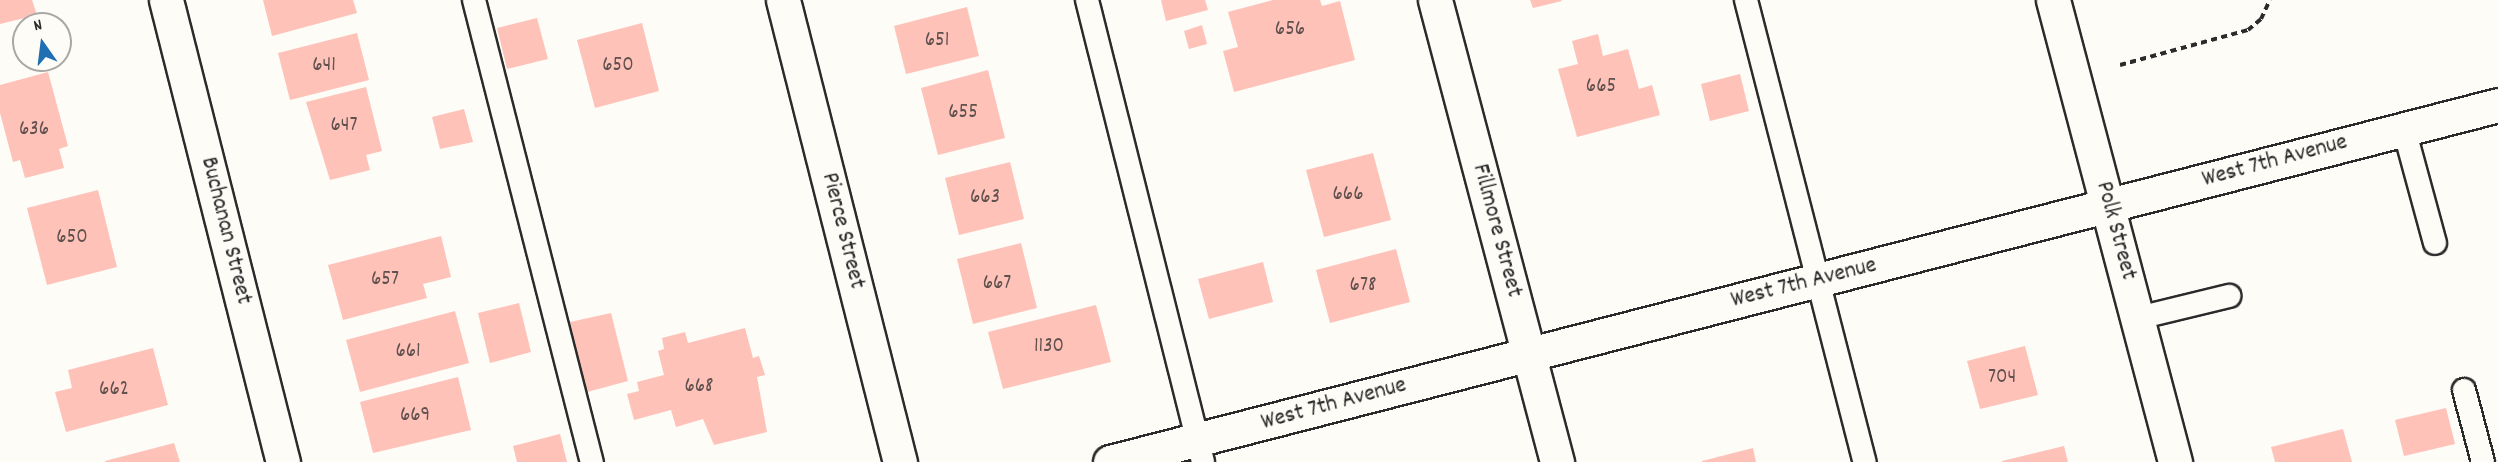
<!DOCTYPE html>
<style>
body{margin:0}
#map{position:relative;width:2498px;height:462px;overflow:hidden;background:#fdfcf7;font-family:Dekko,sans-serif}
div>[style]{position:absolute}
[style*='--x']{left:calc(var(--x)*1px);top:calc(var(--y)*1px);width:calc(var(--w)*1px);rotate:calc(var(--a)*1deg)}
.building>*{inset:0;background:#fec2b9}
.path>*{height:4px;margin-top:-2px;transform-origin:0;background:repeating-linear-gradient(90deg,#2b2b2b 0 6px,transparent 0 10.5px)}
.roads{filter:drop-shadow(2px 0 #2b2b2b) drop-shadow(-2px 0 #2b2b2b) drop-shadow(0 2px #2b2b2b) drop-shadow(0 -2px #2b2b2b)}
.lane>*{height:22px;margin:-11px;padding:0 11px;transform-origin:11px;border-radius:11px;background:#fdfcf7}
.street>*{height:33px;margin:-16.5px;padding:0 16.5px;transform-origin:16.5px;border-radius:16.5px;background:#fdfcf7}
.secondary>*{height:33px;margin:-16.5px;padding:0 16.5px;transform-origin:16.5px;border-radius:16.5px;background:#fdfcf7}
span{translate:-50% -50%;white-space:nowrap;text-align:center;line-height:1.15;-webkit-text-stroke:6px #fdfcf7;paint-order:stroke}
.number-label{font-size:21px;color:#60514e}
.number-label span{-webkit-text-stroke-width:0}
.street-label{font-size:24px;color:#2b2b2b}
.north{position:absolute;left:12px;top:12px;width:60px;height:60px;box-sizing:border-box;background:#fdfcf7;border:2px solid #a9a8a5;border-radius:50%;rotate:346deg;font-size:16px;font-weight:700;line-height:24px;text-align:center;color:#2b2b2b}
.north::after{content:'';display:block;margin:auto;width:21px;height:27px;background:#1f6fb2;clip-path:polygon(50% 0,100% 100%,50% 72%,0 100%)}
</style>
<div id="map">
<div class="building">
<div style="clip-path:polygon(0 0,32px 0,37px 15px,0 24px)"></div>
<div style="clip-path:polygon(263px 0,353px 0,357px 13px,272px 36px)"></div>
<div style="clip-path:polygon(1161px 0,1205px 0,1208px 10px,1166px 21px)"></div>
<div style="clip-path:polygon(1273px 0,1320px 0,1322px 6px,1340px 1px,1355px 60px,1234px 92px,1223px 51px,1238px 47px,1228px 12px)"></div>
<div style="clip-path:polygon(1530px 0,1561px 0,1562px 1px,1533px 8px)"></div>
<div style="clip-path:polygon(967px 7px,979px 56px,906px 74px,894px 26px)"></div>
<div style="clip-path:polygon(537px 18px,548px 59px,507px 69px,497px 28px)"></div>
<div style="clip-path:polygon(642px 23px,659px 91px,595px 108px,577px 40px)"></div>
<div style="clip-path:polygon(1202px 25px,1207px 44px,1189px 49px,1184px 31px)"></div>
<div style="clip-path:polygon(357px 33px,369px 80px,290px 100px,278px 53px)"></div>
<div style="clip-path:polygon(1598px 34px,1603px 56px,1628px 49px,1639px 89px,1652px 85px,1660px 115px,1577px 137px,1558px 69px,1578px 64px,1572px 41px)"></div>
<div style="clip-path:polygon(988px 70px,1005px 138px,938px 155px,921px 88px)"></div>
<div style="clip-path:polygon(48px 72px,68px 146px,59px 149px,64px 168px,25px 178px,20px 160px,13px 162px,0 113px,0 85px)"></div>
<div style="clip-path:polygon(1740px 74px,1749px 111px,1710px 121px,1701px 84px)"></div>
<div style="clip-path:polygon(366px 87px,382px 151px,366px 155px,370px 170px,330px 180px,306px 102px)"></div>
<div style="clip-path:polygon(464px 109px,473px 142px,440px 149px,432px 117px)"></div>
<div style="clip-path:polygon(1373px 153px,1391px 220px,1324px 237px,1306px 170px)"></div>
<div style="clip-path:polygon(1010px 162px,1024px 219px,959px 235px,945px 178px)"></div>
<div style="clip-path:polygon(98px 190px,117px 267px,47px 285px,27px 208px)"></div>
<div style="clip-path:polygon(441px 236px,451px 277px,423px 284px,427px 298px,343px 320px,328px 265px)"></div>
<div style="clip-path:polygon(1021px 243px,1037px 308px,973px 324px,957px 259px)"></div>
<div style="clip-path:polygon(1396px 249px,1410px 302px,1330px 323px,1316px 270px)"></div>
<div style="clip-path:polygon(1263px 262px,1273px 302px,1209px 319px,1198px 279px)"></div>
<div style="clip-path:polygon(519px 303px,531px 352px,490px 363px,478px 313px)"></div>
<div style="clip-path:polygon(1096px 305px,1111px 362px,1003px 389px,988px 332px)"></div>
<div style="clip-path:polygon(455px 311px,469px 363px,360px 392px,346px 340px)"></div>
<div style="clip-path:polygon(611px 313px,628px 381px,587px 392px,570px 322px)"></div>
<div style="clip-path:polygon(745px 328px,753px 358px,759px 356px,765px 375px,757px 377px,767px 432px,714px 445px,703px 419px,676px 427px,671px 410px,634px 420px,627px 394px,639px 391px,637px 382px,664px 375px,658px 351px,664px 349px,662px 338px,685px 332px,688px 343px)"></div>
<div style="clip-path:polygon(2025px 346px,2038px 395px,1980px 409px,1967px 361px)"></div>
<div style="clip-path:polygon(153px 348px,168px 405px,66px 432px,55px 392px,72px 388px,68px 370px)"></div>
<div style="clip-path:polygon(458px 377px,471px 430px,373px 453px,360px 402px)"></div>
<div style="clip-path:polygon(2446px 408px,2455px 444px,2404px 456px,2395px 420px)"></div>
<div style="clip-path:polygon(2343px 429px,2352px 462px,2275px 462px,2271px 447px)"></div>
<div style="clip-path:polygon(560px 434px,567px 462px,517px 462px,513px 446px)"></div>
<div style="clip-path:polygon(174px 443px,180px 462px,105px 462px,105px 461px)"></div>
<div style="clip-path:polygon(2064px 446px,2068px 462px,2002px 462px,2002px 461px)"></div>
<div style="clip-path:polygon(1753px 448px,1756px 462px,1702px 462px,1702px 461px)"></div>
</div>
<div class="path">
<div style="--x:2120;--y:65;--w:133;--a:-15.3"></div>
<div style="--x:2248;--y:30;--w:17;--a:-40"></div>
<div style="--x:2261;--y:19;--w:21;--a:-65"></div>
</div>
<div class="roads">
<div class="lane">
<div style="--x:474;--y:0;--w:477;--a:75.7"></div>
<div style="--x:1087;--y:0;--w:476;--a:75.9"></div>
<div style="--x:1746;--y:0;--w:477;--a:75.6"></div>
<div style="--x:2404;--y:129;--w:118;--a:74.8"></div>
<div style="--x:2138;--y:318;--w:94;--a:-13.6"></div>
<div style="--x:2464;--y:390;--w:74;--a:75.2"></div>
</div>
<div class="street">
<div style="--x:783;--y:0;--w:477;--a:75.8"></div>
<div style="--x:1435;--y:0;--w:478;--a:75.2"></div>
<div style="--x:2053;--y:0;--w:478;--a:75.2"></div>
<div style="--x:1110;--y:462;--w:1433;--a:-14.42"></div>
</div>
<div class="secondary">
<div style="--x:166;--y:0;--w:477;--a:75.8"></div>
</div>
</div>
<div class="number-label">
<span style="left:1290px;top:30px">656</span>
<span style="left:937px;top:41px">651</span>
<span style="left:324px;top:66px">641</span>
<span style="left:618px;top:66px">650</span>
<span style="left:1601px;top:87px">665</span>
<span style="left:963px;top:113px">655</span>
<span style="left:344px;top:126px">647</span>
<span style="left:34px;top:130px">636</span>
<span style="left:1348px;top:195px">666</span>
<span style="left:985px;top:198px">663</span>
<span style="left:72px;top:238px">650</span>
<span style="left:385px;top:280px">657</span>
<span style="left:997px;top:284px">667</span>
<span style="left:1363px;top:286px">678</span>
<span style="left:1049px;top:347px">1130</span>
<span style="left:408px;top:352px">661</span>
<span style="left:2002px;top:378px">704</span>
<span style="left:699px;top:387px">668</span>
<span style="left:114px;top:390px">662</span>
<span style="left:415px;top:416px">669</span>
</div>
<div class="street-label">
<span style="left:2275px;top:162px;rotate:-15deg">West 7th Avenue</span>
<span style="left:225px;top:231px;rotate:76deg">Buchanan Street</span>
<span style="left:842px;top:231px;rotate:76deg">Pierce Street</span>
<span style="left:1496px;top:231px;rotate:75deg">Fillmore Street</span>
<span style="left:2115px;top:231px;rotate:75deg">Polk Street</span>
<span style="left:1804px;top:284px;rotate:-14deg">West 7th Avenue</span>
<span style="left:1334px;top:405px;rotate:-15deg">West 7th Avenue</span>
</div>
<div class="north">N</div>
</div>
